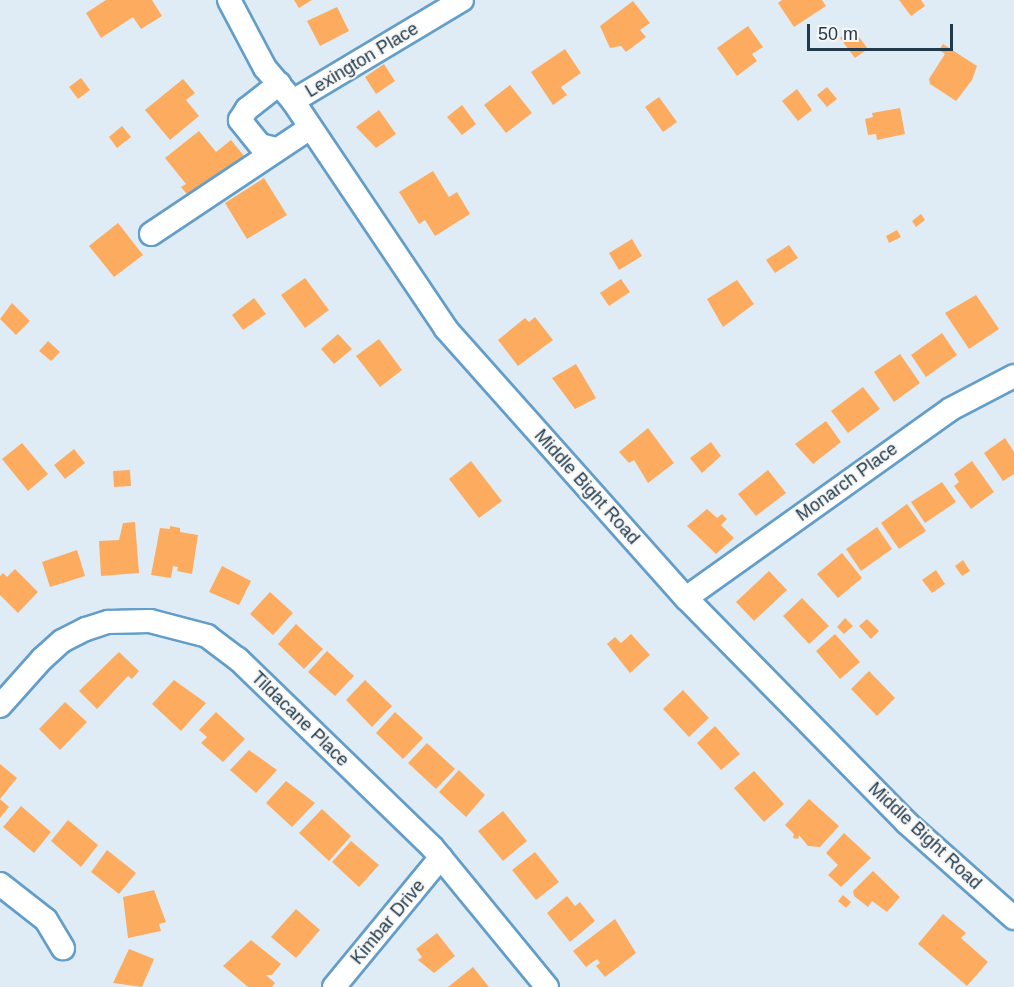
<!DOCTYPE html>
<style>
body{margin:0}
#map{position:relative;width:1014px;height:987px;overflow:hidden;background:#e0ecf5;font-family:Arial,sans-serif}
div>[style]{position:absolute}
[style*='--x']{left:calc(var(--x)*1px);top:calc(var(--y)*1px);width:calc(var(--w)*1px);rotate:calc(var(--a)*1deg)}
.building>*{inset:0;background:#fdab5f}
.roads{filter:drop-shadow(2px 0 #639eca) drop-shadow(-2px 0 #639eca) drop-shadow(0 2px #639eca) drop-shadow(0 -2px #639eca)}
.minor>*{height:22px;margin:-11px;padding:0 11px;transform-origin:11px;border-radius:11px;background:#fff}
span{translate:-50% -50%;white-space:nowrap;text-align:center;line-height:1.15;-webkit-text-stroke:4.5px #f7f7f7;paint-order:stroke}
.street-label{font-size:18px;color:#20394b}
.scale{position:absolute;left:807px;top:24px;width:146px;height:27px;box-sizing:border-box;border:3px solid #20394b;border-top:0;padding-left:8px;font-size:18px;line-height:21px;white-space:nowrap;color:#20394b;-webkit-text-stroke:4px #f7f7f7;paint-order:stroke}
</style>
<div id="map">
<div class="building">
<div style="clip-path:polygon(106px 0,152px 0,162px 16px,141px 29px,133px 17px,101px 38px,86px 13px)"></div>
<div style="clip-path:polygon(294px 0,312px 0,299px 8px)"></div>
<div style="clip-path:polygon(782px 0,822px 0,826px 6px,794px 27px,778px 3px)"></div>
<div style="clip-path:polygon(899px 0,921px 0,925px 6px,911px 16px)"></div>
<div style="clip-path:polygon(633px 1px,650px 23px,640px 30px,646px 37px,626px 52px,621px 46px,610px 48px,600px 26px)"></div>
<div style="clip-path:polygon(337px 7px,349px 31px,320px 46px,307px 21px)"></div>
<div style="clip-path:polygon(748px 26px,763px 47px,752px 54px,757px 61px,737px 76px,717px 48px)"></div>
<div style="clip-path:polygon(853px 29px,868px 49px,855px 58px,840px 38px)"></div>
<div style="clip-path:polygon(943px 44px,977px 66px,972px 80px,956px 101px,930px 84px,929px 79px,945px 54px,939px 50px)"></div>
<div style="clip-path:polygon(565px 49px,581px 73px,561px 87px,567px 95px,553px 105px,531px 72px)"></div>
<div style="clip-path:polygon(384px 64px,395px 81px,376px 94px,365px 77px)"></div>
<div style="clip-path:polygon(81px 78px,90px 90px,78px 99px,69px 87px)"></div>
<div style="clip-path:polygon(183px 79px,195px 93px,186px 100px,199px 116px,170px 140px,145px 110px)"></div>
<div style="clip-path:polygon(510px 85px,532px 113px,506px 133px,484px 105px)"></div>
<div style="clip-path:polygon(827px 87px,837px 99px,827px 107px,817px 95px)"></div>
<div style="clip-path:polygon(797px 89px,812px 110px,798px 121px,782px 101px)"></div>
<div style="clip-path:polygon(659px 97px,677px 122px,663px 132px,645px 107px)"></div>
<div style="clip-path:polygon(462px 105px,476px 124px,462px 135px,447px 117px)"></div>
<div style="clip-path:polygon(900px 108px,905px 134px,877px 140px,876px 134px,868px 135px,865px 119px,873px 117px,872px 113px)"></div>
<div style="clip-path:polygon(379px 110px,396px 134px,376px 148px,356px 127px)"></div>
<div style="clip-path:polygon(122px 126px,131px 137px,117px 148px,109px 137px)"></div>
<div style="clip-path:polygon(199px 131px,216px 152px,231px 140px,248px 161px,195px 204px,181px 187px,186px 184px,165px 158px)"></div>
<div style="clip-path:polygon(433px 171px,449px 197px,457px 192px,470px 214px,435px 236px,425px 220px,419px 224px,399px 192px)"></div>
<div style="clip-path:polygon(264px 178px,287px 215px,247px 239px,225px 203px)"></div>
<div style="clip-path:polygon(921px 214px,925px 220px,916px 227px,912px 221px)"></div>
<div style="clip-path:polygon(118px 223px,143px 255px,114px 277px,89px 246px)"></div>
<div style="clip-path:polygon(897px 230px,901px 237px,889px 243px,886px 236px)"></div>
<div style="clip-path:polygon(632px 239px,642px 256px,619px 270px,609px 253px)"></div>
<div style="clip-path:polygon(789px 245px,798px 258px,775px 273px,766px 260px)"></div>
<div style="clip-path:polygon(305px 278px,329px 310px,305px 328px,281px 295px)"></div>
<div style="clip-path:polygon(621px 279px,630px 292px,609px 306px,600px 293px)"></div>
<div style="clip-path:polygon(737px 280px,754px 304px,723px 327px,707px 299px)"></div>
<div style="clip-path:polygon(976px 295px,999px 329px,969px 349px,945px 313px)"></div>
<div style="clip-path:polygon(254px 298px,266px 314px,243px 330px,232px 315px)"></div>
<div style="clip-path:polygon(12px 303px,30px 321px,16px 335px,0 319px)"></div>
<div style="clip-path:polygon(535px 317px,553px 340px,518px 366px,498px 340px,525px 318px,529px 322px)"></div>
<div style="clip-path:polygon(942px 333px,957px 355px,926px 377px,911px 355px)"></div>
<div style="clip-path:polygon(338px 334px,352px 349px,334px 364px,321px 349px)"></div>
<div style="clip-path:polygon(379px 339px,402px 370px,380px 387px,356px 356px)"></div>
<div style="clip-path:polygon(48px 341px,60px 352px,51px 361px,39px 351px)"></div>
<div style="clip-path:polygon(900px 354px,920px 383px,894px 402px,874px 372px)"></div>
<div style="clip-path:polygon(576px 364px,596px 398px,575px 409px,552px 378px)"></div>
<div style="clip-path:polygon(863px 387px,880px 409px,848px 433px,831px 411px)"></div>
<div style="clip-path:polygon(826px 421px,841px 442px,813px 464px,795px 444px)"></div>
<div style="clip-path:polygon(648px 428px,674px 463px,648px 483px,634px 460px,629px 463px,619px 452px)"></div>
<div style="clip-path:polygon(1005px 438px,1014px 452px,1014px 474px,1003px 481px,984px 453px)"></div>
<div style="clip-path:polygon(711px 442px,721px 456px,702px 473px,690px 458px)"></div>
<div style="clip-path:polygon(22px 443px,48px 474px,28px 491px,2px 459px)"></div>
<div style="clip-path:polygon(74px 449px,85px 463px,65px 479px,54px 465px)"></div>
<div style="clip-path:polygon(471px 461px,502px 501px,479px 518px,449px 479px)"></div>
<div style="clip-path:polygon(972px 461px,994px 492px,971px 509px,954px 486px,959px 482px,954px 474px)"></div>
<div style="clip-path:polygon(130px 470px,131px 486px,114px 487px,113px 471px)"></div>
<div style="clip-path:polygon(768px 470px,786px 493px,756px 516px,738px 494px)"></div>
<div style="clip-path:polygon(942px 482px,956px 502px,925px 523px,911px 502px)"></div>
<div style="clip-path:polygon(907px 504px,926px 531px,899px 549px,881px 523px)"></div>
<div style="clip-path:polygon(707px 509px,717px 518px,722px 514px,727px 519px,721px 525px,734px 538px,716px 554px,687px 526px)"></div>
<div style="clip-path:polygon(135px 522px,139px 573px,101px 576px,99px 541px,119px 540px,123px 523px)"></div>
<div style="clip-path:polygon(170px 526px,180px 528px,180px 532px,198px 535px,192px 574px,177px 571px,178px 567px,173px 566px,171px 578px,151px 575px,160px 528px,170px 529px)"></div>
<div style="clip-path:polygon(877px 527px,892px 549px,861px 571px,846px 549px)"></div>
<div style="clip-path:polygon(77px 550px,85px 576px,50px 587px,42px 562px)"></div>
<div style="clip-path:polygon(842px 553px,862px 578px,838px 598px,817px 574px)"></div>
<div style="clip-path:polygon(963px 560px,970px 571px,962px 576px,955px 566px)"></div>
<div style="clip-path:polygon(222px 566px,251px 581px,239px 605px,209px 592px)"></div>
<div style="clip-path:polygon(15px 569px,38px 592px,18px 613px,0 595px,0 576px,3px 573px,7px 577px)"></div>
<div style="clip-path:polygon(936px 570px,945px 584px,932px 593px,922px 580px)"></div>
<div style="clip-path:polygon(769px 571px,787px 590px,754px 621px,736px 602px)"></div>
<div style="clip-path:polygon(270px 592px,293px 613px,273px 635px,250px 614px)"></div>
<div style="clip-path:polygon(802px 598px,829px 626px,809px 644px,783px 616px)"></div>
<div style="clip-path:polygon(845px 618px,853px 626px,844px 634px,837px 627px)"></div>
<div style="clip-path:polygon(867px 619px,879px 631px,871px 639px,859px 626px)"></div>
<div style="clip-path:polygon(296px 624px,323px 649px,304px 669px,278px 644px)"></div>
<div style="clip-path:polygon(631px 634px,650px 655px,630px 673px,607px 644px,615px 637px,621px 643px)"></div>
<div style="clip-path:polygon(835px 634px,860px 662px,840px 679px,816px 651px)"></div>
<div style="clip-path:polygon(327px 651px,354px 676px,335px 696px,308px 672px)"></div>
<div style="clip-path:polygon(119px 652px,139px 671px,132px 679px,128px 676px,97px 709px,79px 691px)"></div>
<div style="clip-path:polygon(869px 671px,895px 698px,877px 716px,851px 689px)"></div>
<div style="clip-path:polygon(174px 680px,206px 703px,181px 731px,152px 704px)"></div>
<div style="clip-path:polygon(365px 680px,392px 706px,372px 727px,346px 700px)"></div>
<div style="clip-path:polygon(683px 690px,709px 718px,689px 737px,663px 709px)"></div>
<div style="clip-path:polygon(65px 702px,87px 722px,60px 750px,39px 729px)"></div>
<div style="clip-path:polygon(216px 712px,245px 739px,223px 762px,201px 743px,207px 737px,199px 730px)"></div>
<div style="clip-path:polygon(395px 712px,423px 738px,403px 759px,376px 733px)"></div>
<div style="clip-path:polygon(715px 726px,740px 754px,721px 770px,697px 743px)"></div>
<div style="clip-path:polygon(427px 743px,455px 769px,436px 789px,408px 763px)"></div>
<div style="clip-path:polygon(249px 750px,277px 770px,256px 793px,230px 770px)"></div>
<div style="clip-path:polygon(0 764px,17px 778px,0 799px)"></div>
<div style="clip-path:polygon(459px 770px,485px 795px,466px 817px,439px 792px)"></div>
<div style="clip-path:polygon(754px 771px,784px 804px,764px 822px,734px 788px)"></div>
<div style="clip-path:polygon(286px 781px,315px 803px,292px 827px,266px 803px)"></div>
<div style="clip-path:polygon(0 799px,9px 807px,0 818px)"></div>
<div style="clip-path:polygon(809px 799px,839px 826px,820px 847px,808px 846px,799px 835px,798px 839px,793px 838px,794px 834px,785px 825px)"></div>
<div style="clip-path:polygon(21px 806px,51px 832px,34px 853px,3px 827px)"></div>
<div style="clip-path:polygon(322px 809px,351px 836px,329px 861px,299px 833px)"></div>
<div style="clip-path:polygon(503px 811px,527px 841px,503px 861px,478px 831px)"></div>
<div style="clip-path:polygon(68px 820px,98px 845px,81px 867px,51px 841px)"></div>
<div style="clip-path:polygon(844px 833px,871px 858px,841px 887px,828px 875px,838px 865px,826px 853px)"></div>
<div style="clip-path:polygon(351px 841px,379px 865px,359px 887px,332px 862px)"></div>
<div style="clip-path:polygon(107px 850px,136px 873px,119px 894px,91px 872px)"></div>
<div style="clip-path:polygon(535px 852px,559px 882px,536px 900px,512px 870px)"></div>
<div style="clip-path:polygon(873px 871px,900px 897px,887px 912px,872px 901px,868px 907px,854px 896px,853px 891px)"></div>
<div style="clip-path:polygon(154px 890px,166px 922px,159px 924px,161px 931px,128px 938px,123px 897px)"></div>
<div style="clip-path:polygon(843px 895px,851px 902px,846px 908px,838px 901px)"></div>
<div style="clip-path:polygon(567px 896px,575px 906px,580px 902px,595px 921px,570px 942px,547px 913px)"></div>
<div style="clip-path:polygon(296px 909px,320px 930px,296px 958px,271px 937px)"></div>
<div style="clip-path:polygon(943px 914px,966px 933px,961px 938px,988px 962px,967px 986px,918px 944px)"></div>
<div style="clip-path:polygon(615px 919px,636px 953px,605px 977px,596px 966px,600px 963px,597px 959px,586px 967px,573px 951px)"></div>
<div style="clip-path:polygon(437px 933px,455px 956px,434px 973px,418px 960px,422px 957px,416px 949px)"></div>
<div style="clip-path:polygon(251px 940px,281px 964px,272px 975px,266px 975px,275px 983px,272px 987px,248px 987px,223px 966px)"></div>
<div style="clip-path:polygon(129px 949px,154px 959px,142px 987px,113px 983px)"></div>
<div style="clip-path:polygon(473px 967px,489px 987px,448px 987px)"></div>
</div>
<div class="roads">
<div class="minor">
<div style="--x:229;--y:0;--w:77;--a:62.1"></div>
<div style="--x:265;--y:68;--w:43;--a:49.7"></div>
<div style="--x:293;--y:101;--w:275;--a:56.1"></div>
<div style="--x:446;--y:329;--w:361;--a:48.3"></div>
<div style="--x:686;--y:598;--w:315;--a:45.5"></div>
<div style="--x:907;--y:823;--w:143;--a:41.6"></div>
<div style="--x:293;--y:101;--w:197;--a:-30.9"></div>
<div style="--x:276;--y:149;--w:16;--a:-166"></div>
<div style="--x:260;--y:145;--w:32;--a:-129"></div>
<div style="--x:240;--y:120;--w:13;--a:-58"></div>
<div style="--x:247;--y:109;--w:41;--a:-38"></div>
<div style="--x:151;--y:234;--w:191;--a:-33.7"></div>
<div style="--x:686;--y:598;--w:325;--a:-35.5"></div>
<div style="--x:951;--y:409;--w:71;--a:-27.6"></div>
<div style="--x:0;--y:706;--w:63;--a:-48.2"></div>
<div style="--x:42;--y:659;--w:27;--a:-42"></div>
<div style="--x:62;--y:641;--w:27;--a:-27"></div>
<div style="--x:86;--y:629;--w:23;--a:-18"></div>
<div style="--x:108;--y:622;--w:42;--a:-1.4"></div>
<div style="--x:150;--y:621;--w:59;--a:14.7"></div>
<div style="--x:207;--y:636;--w:39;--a:37"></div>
<div style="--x:238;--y:659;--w:270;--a:44.1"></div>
<div style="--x:432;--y:847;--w:181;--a:50.6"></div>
<div style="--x:0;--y:884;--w:58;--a:38"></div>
<div style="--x:46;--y:920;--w:33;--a:59"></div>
<div style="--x:334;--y:987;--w:168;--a:-50.5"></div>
</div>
</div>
<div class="street-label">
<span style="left:362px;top:60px;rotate:-31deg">Lexington Place</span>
<span style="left:847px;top:482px;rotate:-36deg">Monarch Place</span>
<span style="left:587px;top:487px;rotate:48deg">Middle Bight Road</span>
<span style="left:300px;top:719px;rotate:44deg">Tildacane Place</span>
<span style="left:925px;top:836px;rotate:43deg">Middle Bight Road</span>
<span style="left:388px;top:922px;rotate:-50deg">Kimbar Drive</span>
</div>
<div class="scale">50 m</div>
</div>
